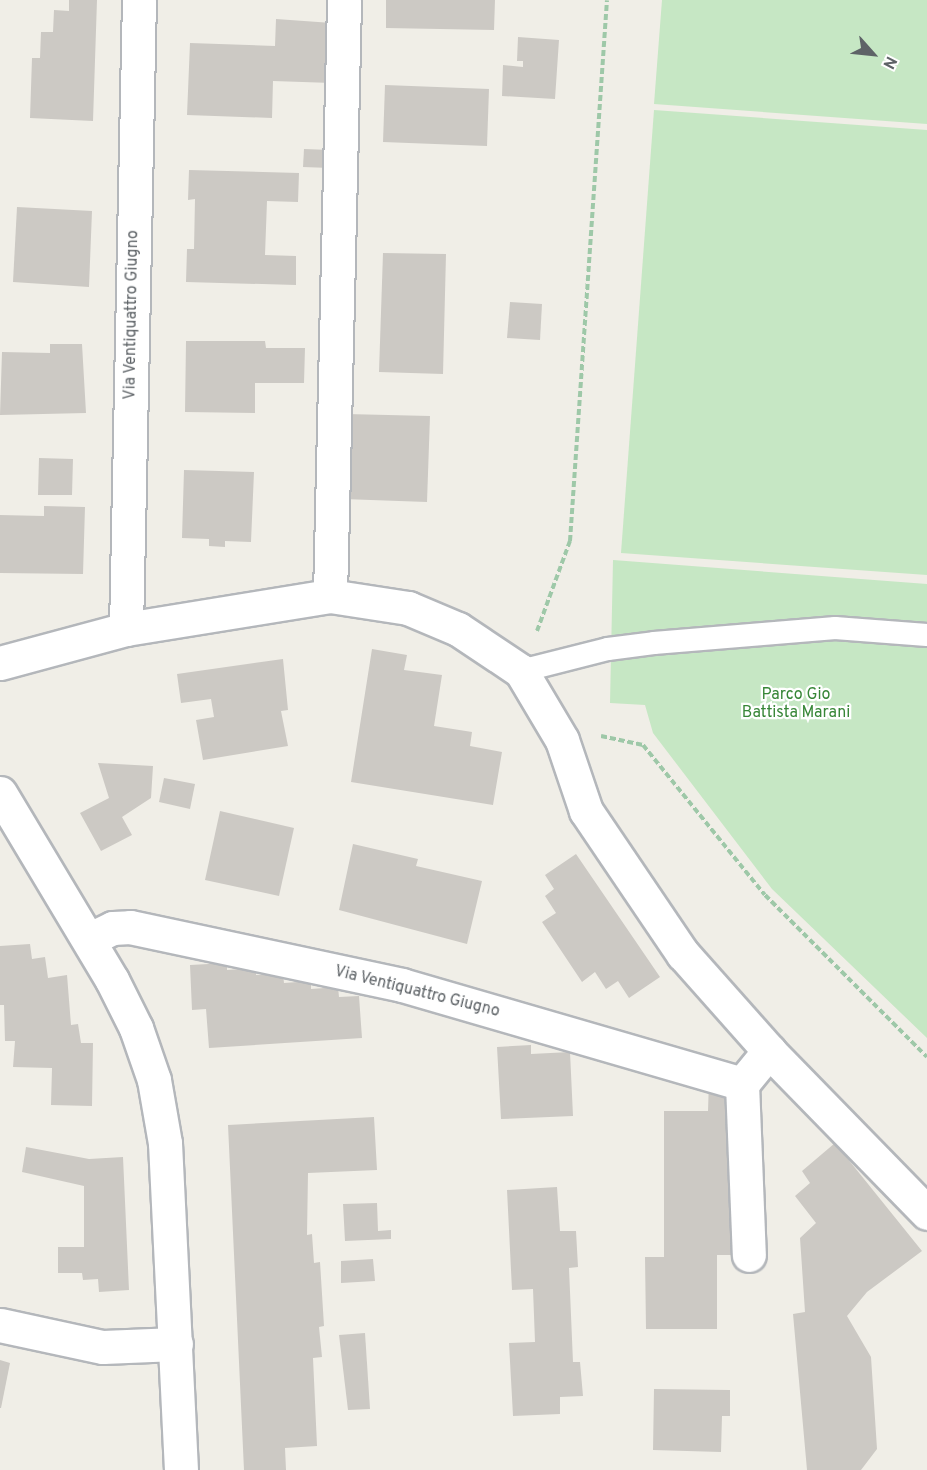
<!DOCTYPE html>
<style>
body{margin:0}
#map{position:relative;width:927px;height:1470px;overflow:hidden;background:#f0eee7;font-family:Overpass,sans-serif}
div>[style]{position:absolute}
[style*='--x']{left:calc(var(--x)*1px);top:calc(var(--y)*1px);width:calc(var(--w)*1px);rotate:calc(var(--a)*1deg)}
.green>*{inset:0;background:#c6e7c4}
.building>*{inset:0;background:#ccc9c4}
.path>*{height:4px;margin-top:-2px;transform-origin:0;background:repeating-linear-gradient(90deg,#9ec8a8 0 6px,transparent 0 9px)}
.roads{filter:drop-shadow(2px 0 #b4b7bb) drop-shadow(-2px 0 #b4b7bb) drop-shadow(0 2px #b4b7bb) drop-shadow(0 -2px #b4b7bb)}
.lane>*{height:22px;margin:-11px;padding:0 11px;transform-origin:11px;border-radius:11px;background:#fff}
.street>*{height:33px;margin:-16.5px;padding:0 16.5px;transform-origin:16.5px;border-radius:16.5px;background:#fff}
.secondary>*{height:33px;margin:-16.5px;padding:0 16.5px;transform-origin:16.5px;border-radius:16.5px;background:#fff}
span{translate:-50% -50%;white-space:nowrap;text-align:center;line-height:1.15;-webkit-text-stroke:4.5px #fff;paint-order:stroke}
.street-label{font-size:16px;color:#5e6367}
.park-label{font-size:16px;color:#378637}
.north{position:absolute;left:843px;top:24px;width:60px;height:60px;-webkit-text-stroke:4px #fff;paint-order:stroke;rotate:117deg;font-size:16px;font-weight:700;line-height:24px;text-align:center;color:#5e6367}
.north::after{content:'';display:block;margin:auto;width:21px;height:27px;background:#5e6367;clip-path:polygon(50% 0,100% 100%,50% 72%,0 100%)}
</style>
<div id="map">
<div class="green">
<div style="clip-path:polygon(662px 0,927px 0,927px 124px,654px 104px)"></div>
<div style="clip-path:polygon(654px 110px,927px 130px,927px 575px,621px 553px)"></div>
<div style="clip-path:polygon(613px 560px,927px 584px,927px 1038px,772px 889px,653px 733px,645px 705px,610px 703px)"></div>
</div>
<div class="building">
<div style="clip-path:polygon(69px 0,97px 0,93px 121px,30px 118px,32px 58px,40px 58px,41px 32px,53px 32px,54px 10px,69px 11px)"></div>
<div style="clip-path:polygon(386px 0,495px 0,494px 30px,386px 28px)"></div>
<div style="clip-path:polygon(276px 19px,332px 23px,332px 83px,273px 81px,272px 118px,187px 115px,190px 43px,275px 46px)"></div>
<div style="clip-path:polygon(518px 37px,559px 40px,555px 99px,502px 96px,503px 65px,523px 67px,523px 61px,517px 61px)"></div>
<div style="clip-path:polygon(385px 85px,489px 89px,487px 146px,383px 142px)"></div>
<div style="clip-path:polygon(304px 149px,330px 150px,330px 168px,303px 167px)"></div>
<div style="clip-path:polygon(189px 170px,299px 173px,298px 202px,267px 201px,265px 255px,296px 256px,296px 285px,186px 282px,187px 249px,194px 249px,195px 199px,188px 200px)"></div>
<div style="clip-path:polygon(17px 207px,92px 211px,89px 287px,13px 282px)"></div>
<div style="clip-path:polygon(383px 253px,446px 254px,443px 374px,379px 372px)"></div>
<div style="clip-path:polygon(510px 302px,542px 304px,540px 340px,507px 338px)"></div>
<div style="clip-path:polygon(186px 341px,265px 341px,266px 348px,305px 348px,304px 383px,255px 383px,255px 413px,185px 412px)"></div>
<div style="clip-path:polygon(50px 344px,82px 344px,86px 413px,0 415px,2px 352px,50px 353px)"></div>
<div style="clip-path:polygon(346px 414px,430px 416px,427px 502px,343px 499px)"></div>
<div style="clip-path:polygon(39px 458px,73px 459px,72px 495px,38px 495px)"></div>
<div style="clip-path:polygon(184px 470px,254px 472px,251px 542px,225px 541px,225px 547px,209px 546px,209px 539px,182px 538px)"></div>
<div style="clip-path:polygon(44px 506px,85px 507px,83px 574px,0 573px,0 515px,44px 516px)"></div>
<div style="clip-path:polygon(372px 649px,407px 655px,404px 670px,442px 675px,434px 726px,472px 732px,470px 746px,502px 752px,493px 805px,351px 782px)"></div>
<div style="clip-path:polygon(283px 659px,288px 710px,281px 711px,288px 746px,203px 760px,196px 720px,214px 717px,211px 699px,181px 703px,177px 674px)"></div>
<div style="clip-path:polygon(98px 763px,153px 766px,151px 798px,122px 817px,132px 835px,101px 851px,80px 813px,109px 798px)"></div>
<div style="clip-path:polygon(164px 778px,195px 784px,190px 809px,159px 802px)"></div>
<div style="clip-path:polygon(220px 811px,294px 828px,279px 896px,205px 880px)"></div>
<div style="clip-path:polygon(353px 844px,418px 859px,416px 866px,482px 881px,467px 944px,339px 910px)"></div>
<div style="clip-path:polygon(576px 854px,660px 977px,629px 998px,618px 981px,606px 989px,595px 972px,582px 982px,542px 922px,556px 913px,545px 896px,554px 889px,545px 875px)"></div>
<div style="clip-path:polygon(30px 944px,32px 959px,45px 957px,48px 978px,67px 975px,71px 1025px,78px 1024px,81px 1043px,93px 1043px,92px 1106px,51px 1105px,52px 1068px,13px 1067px,15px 1041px,5px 1041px,4px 1005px,0 1005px,0 946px)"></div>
<div style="clip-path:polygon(227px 963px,227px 970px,256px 968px,256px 975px,283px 974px,284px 983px,311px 981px,311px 989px,338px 987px,339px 997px,359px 996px,362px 1038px,209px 1048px,206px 1009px,192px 1010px,190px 965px)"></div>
<div style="clip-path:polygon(531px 1045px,531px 1054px,570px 1052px,573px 1116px,501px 1119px,497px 1047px)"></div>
<div style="clip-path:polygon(709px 1080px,732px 1090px,731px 1255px,717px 1255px,717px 1329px,646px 1329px,645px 1257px,664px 1257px,664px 1111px,708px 1111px)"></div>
<div style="clip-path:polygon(374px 1117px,377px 1170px,308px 1173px,307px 1235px,312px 1234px,314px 1263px,320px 1262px,324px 1326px,319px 1327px,322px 1357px,313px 1358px,317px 1446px,285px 1448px,286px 1470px,244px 1470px,228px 1125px)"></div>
<div style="clip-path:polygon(835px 1143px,922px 1251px,867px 1292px,847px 1316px,871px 1357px,877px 1449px,861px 1470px,807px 1470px,793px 1314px,805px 1312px,800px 1238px,816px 1223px,795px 1196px,810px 1183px,802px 1171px)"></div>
<div style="clip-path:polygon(26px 1147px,89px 1159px,123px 1157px,129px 1290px,99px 1292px,98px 1279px,83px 1280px,82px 1273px,58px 1273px,58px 1247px,84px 1247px,84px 1186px,22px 1172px)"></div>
<div style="clip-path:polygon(557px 1187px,560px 1231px,576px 1231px,578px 1267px,569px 1268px,573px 1362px,580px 1362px,583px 1396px,560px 1397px,560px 1414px,513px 1416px,509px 1343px,535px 1342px,533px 1289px,512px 1290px,507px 1190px)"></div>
<div style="clip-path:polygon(377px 1203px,378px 1231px,391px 1230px,391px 1239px,345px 1241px,343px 1204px)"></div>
<div style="clip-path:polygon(373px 1259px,375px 1281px,341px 1283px,341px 1261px)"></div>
<div style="clip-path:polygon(365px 1333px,370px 1409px,348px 1410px,339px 1335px)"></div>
<div style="clip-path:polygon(0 1360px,10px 1363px,1px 1408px,0 1408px)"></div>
<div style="clip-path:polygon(654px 1389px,730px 1390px,730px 1416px,722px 1416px,721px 1452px,653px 1450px)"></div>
</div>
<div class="path">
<div style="--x:537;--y:631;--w:96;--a:-69.9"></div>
<div style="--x:570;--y:541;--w:542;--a:-86.09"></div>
<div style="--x:601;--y:736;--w:43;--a:12.1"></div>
<div style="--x:643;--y:745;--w:193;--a:50.9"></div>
<div style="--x:765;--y:895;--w:229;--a:45"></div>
</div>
<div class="roads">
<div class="lane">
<div style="--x:521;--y:671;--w:90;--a:-14.2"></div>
<div style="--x:608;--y:649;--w:46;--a:-7.4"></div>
<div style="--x:654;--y:643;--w:182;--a:-4.7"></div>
<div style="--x:835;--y:628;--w:92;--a:4.4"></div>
</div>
<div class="street">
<div style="--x:330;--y:596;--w:596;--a:-88.65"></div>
<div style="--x:126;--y:629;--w:629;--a:-88.82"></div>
<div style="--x:0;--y:663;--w:131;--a:-15.1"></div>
<div style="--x:126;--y:629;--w:207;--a:-9.2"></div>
<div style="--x:330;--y:596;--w:79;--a:8.7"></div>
<div style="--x:408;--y:608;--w:54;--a:22.8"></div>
<div style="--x:458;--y:629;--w:76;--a:33.7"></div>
<div style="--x:521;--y:671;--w:80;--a:59.3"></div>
<div style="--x:562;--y:740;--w:75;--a:71.3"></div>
<div style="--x:586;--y:811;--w:173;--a:55.9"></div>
<div style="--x:683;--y:954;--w:130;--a:48.4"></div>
<div style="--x:769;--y:1051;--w:226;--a:45.7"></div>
<div style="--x:90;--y:939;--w:25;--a:-26"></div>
<div style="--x:113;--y:928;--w:17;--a:-3"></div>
<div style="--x:130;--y:927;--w:278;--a:12"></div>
<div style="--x:402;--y:985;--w:354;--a:16.2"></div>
<div style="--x:742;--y:1084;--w:43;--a:-50.7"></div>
<div style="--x:742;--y:1084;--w:171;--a:87.7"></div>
<div style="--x:0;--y:1325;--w:105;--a:12.1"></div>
<div style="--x:103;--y:1347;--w:73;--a:-2.4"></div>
</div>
<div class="secondary">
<div style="--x:0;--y:793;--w:218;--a:59.1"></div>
<div style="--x:112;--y:980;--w:54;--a:63.4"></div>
<div style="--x:136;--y:1028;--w:55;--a:70.9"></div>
<div style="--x:154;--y:1080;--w:64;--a:80.1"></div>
<div style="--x:165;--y:1143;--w:327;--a:87.2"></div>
</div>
</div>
<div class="street-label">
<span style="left:132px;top:315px;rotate:-89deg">Via Ventiquattro Giugno</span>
<span style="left:417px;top:992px;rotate:14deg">Via Ventiquattro Giugno</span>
</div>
<div class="park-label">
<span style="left:796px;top:704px">Parco Gio<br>Battista Marani</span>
</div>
<div class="north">N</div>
</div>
